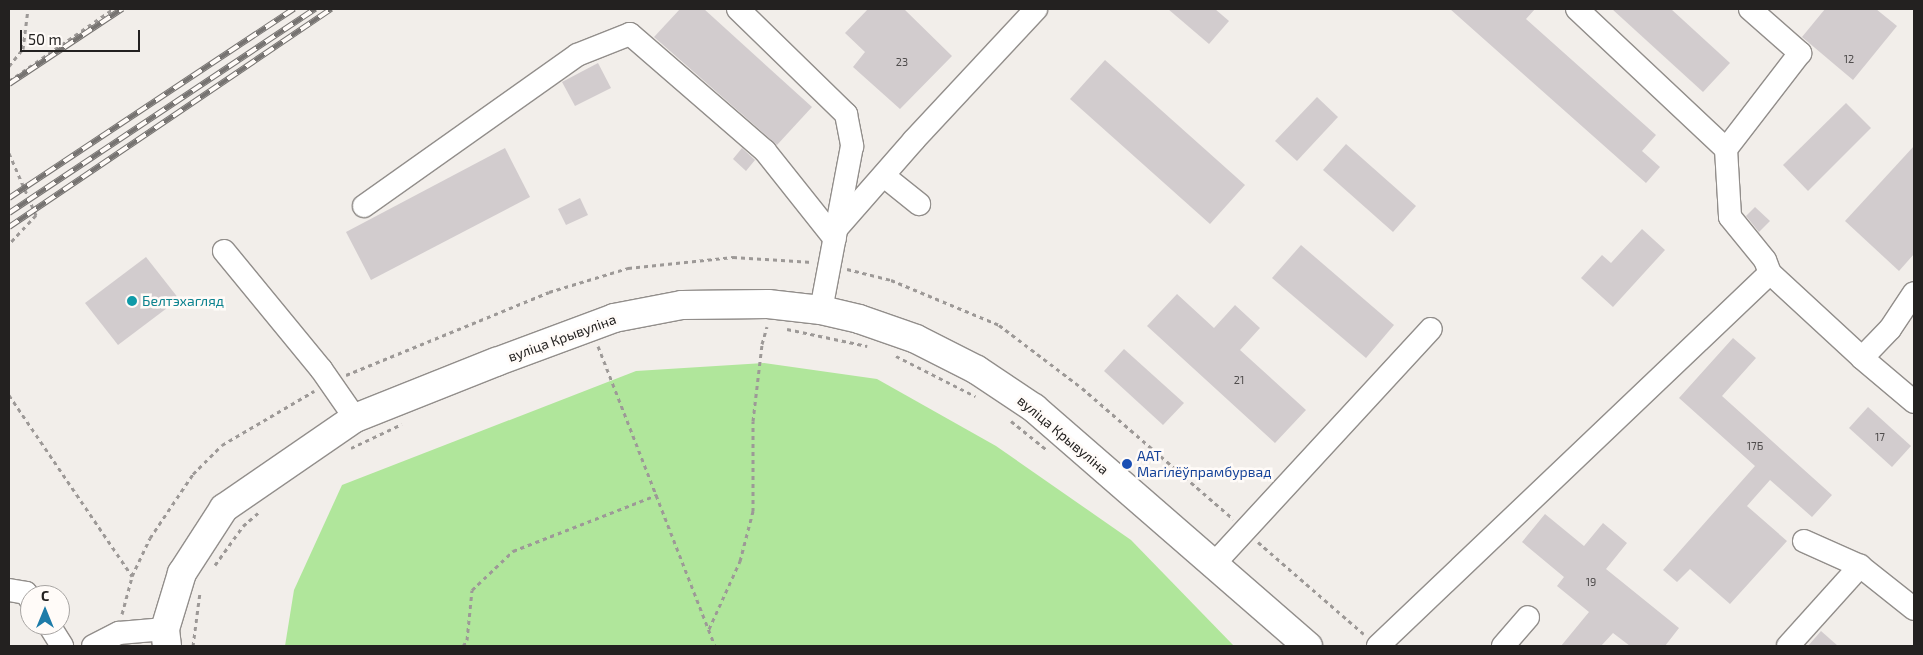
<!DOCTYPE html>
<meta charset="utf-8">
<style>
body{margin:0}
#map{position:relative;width:1923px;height:655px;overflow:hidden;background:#f2eeea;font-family:"Exo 2",sans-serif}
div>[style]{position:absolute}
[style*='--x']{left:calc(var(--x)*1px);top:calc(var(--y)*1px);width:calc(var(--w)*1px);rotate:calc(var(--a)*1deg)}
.green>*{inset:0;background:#b0e69b}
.building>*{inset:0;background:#d2ccce}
.path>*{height:3px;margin-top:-1.5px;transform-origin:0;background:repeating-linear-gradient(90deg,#9d9997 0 4px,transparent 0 8px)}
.roads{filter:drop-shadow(1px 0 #928e8b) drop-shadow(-1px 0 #928e8b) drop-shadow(0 1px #928e8b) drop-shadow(0 -1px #928e8b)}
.minor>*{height:22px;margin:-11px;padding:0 11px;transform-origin:11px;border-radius:11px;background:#fff}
.major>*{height:28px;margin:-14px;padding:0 14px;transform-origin:14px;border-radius:14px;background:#fff}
.rail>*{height:5.5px;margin-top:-2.75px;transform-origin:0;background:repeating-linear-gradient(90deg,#fffbf8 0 11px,#767371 0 22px);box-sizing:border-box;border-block:1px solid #767371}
.dots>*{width:14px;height:14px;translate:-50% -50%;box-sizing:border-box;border:2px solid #fffbf8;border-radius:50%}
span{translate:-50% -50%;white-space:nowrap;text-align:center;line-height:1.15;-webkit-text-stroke:5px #fffbf8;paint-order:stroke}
.number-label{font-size:11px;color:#4f4c4c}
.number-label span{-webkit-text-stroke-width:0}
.culture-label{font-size:14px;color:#0d838f}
.left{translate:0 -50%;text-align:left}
.street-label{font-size:14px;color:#232120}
.transit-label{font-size:14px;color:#164399}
.frame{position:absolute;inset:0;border:10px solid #232120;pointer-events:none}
.north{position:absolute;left:20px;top:585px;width:50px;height:50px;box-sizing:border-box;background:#fffbf8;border:1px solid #a7a4a2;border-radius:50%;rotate:0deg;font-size:14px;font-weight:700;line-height:20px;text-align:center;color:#232120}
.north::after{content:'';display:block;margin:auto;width:18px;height:22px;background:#1d7ca9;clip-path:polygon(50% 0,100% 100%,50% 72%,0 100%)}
.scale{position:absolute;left:20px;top:30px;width:120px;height:22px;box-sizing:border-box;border:2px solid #232120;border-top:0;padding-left:6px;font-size:15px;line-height:18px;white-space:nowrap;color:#232120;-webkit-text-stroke:4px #fffbf8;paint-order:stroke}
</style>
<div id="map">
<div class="green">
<div style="clip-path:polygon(764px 363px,877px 379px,996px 446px,1131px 540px,1234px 646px,285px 646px,294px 590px,342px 485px,636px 371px)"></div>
</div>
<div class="building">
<div style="clip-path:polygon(680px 9px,704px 9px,812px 107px,777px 145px,654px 37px)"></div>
<div style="clip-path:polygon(868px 9px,904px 9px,952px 56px,900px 109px,853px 67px,865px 52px,845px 33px)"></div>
<div style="clip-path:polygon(1168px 9px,1215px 9px,1229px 21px,1209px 44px)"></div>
<div style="clip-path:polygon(1450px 9px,1535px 9px,1526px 19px,1656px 135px,1642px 151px,1660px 167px,1646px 183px)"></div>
<div style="clip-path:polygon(1612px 9px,1671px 9px,1730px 63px,1703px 92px)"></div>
<div style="clip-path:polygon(1825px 9px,1876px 9px,1897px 26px,1853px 80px,1802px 37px)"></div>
<div style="clip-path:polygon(1105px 60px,1245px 185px,1210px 224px,1070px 99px)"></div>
<div style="clip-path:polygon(598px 63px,611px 88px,575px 106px,562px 82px)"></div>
<div style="clip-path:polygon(1317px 97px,1338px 117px,1297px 161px,1275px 141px)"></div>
<div style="clip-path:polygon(1846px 103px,1871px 128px,1808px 191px,1783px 165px)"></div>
<div style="clip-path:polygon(1346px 144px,1416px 206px,1393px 232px,1323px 170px)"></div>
<div style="clip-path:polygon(1914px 146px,1914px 254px,1899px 271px,1845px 221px)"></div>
<div style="clip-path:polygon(505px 148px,530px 197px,371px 280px,346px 232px)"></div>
<div style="clip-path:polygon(742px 148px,755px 160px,746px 171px,733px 159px)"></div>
<div style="clip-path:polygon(580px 198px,588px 215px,566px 225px,558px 209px)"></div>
<div style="clip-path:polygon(1755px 207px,1770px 221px,1759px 232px,1746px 216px)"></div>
<div style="clip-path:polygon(1642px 229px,1665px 250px,1613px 307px,1581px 278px,1602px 255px,1611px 263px)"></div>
<div style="clip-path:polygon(1301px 245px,1394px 325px,1366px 358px,1272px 278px)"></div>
<div style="clip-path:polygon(146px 257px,179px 299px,118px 345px,85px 303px)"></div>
<div style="clip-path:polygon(1177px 294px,1214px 328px,1235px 305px,1260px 328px,1240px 350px,1306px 410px,1275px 443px,1147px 326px)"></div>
<div style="clip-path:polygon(1733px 338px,1756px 358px,1722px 396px,1832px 495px,1812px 517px,1770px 480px,1747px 506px,1787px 541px,1730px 604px,1690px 569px,1677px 582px,1663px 570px,1755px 466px,1679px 398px)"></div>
<div style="clip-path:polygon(1124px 349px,1184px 403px,1163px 425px,1104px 371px)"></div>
<div style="clip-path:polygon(1868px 407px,1911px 446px,1892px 467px,1849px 428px)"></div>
<div style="clip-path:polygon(1545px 514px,1584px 546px,1603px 523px,1627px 543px,1606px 569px,1679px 628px,1665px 646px,1630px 646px,1613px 633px,1601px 646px,1561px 646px,1589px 612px,1557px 586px,1564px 577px,1522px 542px)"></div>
<div style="clip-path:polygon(1821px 631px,1838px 646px,1808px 646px)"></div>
</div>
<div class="path">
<div style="--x:9;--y:66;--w:22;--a:-51"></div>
<div style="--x:23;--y:49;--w:40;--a:-82.9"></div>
<div style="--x:9;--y:81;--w:126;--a:-34.7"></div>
<div style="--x:9;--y:153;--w:68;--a:66.5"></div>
<div style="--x:36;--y:215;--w:40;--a:133"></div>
<div style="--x:847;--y:269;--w:45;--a:14"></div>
<div style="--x:891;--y:280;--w:117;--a:22.6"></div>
<div style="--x:999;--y:325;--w:104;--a:37.2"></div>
<div style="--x:1082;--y:388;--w:200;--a:40.9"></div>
<div style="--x:787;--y:329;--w:82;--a:12"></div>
<div style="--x:598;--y:346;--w:322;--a:68.7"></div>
<div style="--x:896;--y:356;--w:89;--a:26.9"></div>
<div style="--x:346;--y:375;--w:219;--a:-22.2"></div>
<div style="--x:549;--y:292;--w:83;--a:-16.9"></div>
<div style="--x:628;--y:268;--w:106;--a:-6"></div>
<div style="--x:733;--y:257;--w:79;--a:3.6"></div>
<div style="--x:9;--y:395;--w:219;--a:55.8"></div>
<div style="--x:1011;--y:421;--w:46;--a:38.9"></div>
<div style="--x:351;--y:448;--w:56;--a:-25.2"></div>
<div style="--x:1258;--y:542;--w:140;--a:41"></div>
<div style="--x:215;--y:565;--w:48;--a:-54.3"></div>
<div style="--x:243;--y:526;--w:23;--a:-41"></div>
<div style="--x:122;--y:614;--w:39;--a:-75"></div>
<div style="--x:132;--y:576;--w:42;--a:-64.7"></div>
<div style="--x:150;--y:538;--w:77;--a:-56.1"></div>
<div style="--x:193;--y:474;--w:41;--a:-45"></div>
<div style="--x:222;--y:445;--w:107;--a:-30.4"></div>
<div style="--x:709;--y:629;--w:75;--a:-65.5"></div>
<div style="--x:740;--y:561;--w:52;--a:-75.4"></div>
<div style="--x:753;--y:511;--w:90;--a:-90"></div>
<div style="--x:753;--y:421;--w:78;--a:-83.3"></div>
<div style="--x:762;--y:344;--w:18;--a:-74"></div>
<div style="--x:193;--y:646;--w:54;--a:-82.6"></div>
<div style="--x:463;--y:646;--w:7;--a:-56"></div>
<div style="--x:467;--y:640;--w:50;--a:-84.3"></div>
<div style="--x:472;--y:590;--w:57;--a:-43.6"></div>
<div style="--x:513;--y:551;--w:155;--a:-21.3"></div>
</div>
<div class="roads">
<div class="minor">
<div style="--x:738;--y:9;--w:151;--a:44.2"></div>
<div style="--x:846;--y:114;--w:33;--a:79"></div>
<div style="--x:852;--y:146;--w:167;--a:100.7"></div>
<div style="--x:1577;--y:9;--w:204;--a:43.2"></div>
<div style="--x:1750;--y:9;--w:67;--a:41.3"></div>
<div style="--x:1800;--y:53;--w:121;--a:127.6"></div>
<div style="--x:1726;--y:149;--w:68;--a:86.6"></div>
<div style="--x:1730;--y:217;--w:55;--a:50.9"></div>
<div style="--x:1765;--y:260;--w:14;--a:69"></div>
<div style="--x:884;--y:176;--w:45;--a:38.7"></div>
<div style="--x:364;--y:206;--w:261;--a:-35.3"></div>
<div style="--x:577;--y:55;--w:57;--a:-21.6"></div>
<div style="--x:630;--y:34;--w:179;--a:40.9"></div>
<div style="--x:765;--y:151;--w:112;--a:51.5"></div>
<div style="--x:837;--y:228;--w:117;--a:-48.8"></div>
<div style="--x:914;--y:140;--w:179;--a:-47"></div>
<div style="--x:224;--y:251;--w:153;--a:50.6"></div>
<div style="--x:321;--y:369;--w:60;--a:55.2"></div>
<div style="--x:1862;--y:358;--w:40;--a:-46"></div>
<div style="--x:1890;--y:329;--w:43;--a:-56.3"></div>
<div style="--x:1804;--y:541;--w:61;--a:24.1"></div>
<div style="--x:1860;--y:566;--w:69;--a:38.5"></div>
<div style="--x:1213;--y:565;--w:321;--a:-47.3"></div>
<div style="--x:9;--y:590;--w:17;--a:10"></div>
<div style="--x:26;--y:593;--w:7;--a:56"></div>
<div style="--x:49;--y:625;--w:25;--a:58"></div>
<div style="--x:93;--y:646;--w:29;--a:-27"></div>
<div style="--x:119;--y:633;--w:46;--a:-5"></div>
<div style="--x:1378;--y:646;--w:541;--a:-43.58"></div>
<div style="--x:1770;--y:273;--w:125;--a:42.7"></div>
<div style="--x:1862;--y:358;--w:68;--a:40.2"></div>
<div style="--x:1503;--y:646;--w:38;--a:-49"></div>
<div style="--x:1788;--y:646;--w:108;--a:-48"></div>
</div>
<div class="major">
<div style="--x:167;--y:646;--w:17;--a:-97"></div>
<div style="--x:165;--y:629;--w:59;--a:-73.1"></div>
<div style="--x:182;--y:573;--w:77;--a:-57.1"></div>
<div style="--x:224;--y:508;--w:159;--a:-34.5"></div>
<div style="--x:355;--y:418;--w:152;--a:-21.7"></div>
<div style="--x:496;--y:362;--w:126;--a:-20.4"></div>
<div style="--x:614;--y:318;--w:69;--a:-10.8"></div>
<div style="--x:682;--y:305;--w:86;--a:-0.7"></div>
<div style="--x:768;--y:304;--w:53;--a:6.5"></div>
<div style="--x:821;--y:310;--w:39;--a:13"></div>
<div style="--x:859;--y:319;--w:60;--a:19.3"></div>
<div style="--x:916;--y:339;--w:68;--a:26.9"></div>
<div style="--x:977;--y:370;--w:69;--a:33.7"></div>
<div style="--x:1034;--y:408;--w:363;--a:41"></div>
</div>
</div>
<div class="rail">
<div style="--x:9;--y:84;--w:136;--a:-33.6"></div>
<div style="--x:9;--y:198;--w:342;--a:-33.6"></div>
<div style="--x:9;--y:213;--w:368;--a:-33.7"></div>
<div style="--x:9;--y:227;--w:389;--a:-34.1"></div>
</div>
<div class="dots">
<div style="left:132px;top:301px;background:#0f9aa8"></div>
<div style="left:1127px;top:464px;background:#1a4fb4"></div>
</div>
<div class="number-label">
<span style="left:1849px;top:59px">12</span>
<span style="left:902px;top:62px">23</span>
<span style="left:1239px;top:380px">21</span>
<span style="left:1880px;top:437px">17</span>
<span style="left:1755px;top:446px">17Б</span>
<span style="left:1591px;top:582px">19</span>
</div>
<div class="culture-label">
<span class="left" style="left:142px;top:301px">Белтэхагляд</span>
</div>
<div class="street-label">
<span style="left:562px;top:338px;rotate:-20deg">вуліца Крывуліна</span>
<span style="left:1063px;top:435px;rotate:40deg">вуліца Крывуліна</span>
</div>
<div class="transit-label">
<span class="left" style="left:1137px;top:464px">ААТ<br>Магілёўпрамбурвад</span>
</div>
<div class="frame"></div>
<div class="north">С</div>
<div class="scale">50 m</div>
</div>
